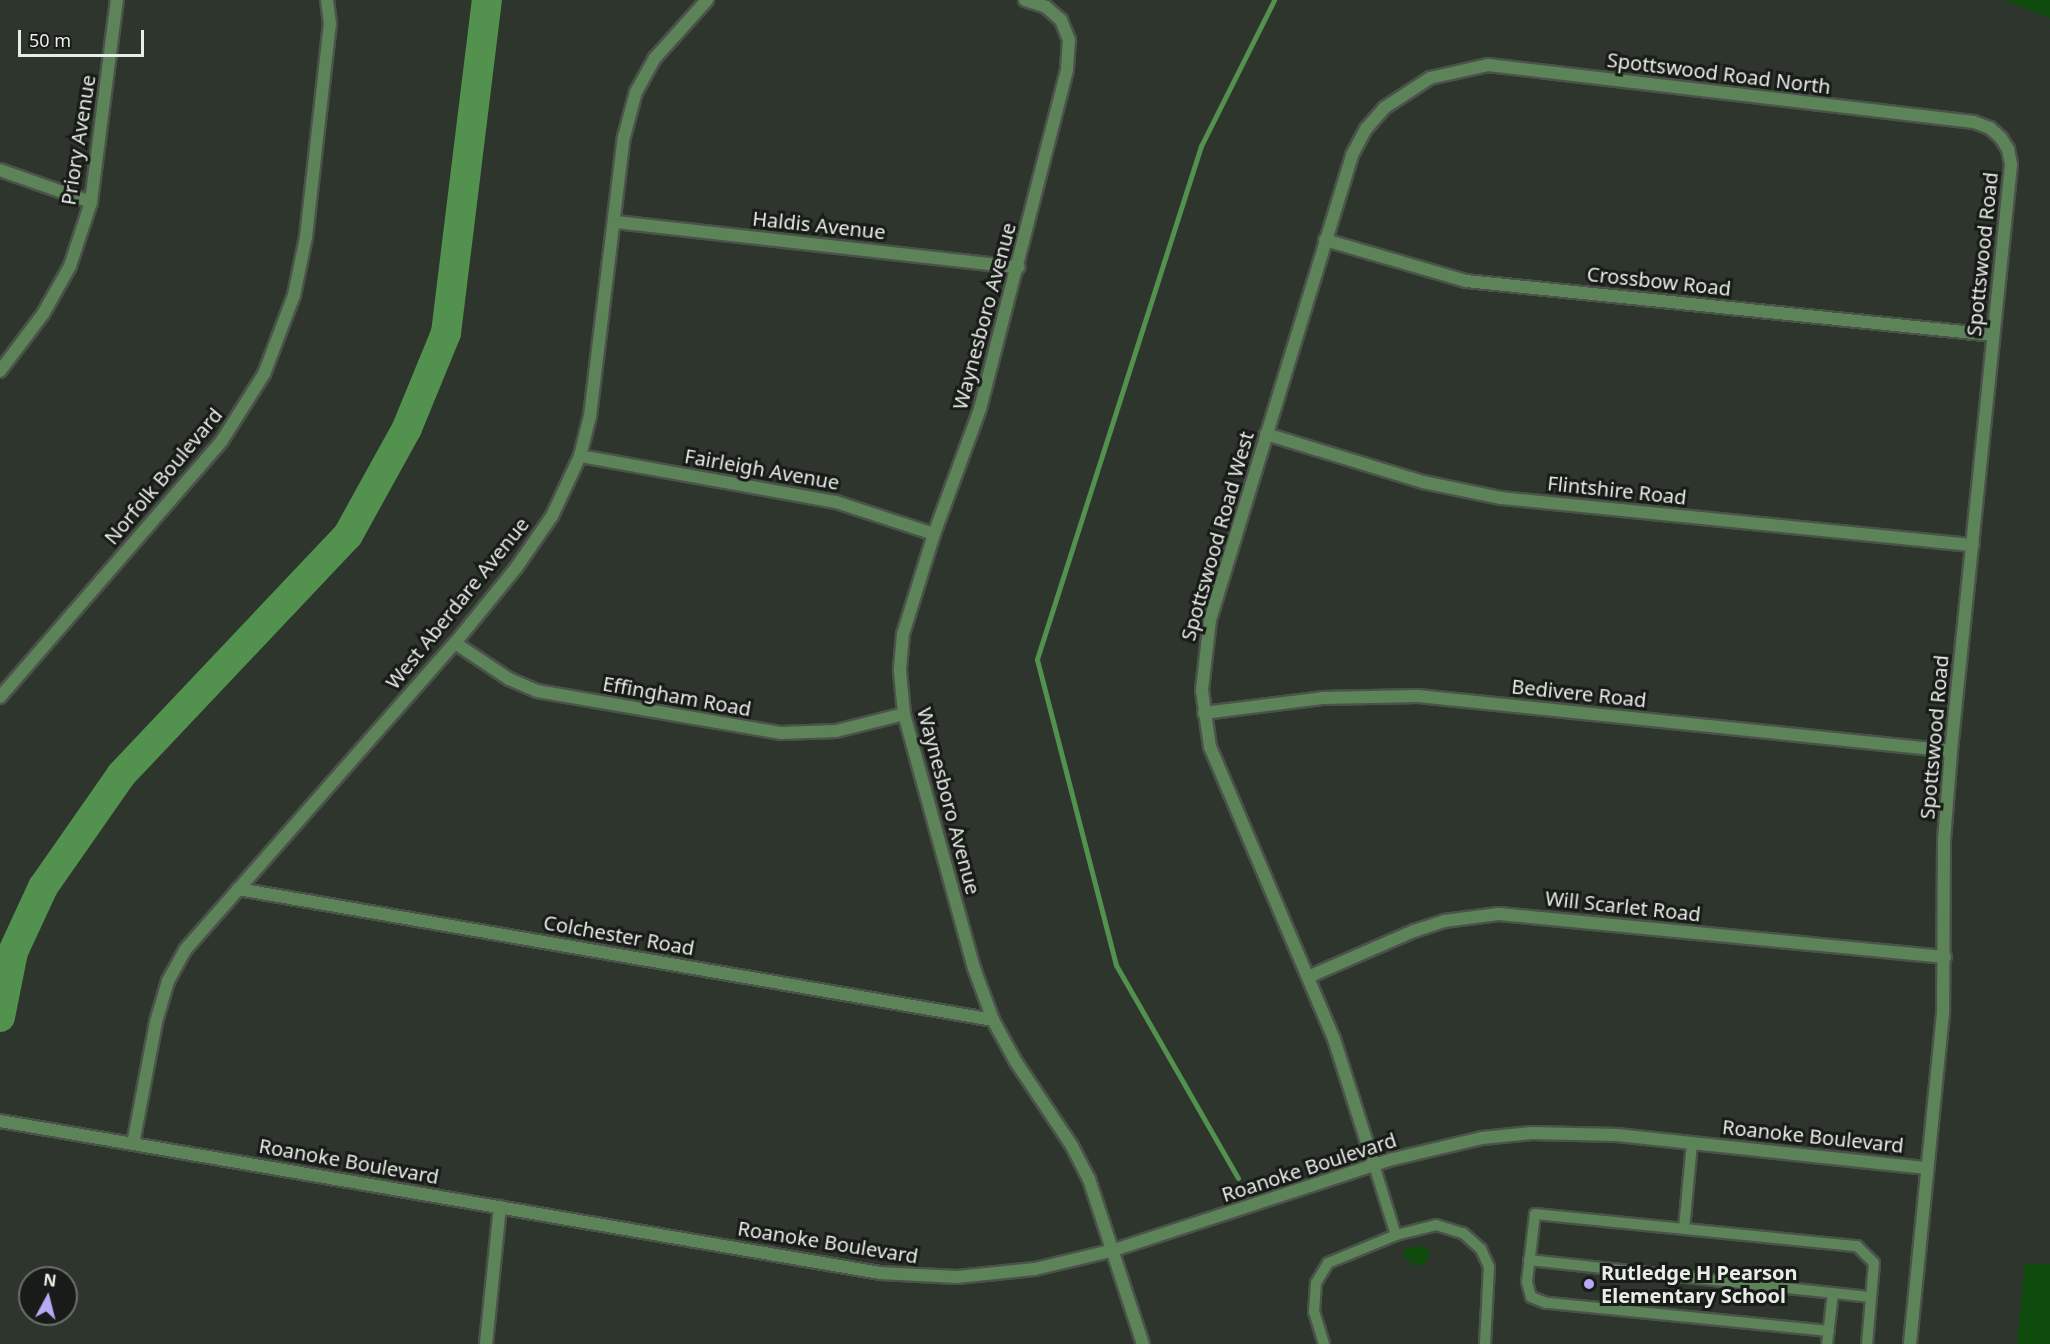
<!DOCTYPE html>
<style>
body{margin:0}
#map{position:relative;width:2050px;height:1344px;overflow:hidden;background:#2d352c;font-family:"Noto Sans",sans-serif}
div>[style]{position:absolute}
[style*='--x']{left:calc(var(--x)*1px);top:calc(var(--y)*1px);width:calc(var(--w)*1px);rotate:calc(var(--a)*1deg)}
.green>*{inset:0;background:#0e4b0d}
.stream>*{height:5px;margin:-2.5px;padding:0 2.5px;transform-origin:2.5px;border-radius:2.5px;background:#53914f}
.river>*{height:30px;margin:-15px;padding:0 15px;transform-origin:15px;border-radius:15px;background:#53914f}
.roads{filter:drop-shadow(2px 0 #4b524a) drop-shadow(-2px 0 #4b524a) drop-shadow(0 2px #4b524a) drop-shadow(0 -2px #4b524a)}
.lane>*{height:10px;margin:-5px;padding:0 5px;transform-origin:5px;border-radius:5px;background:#5c8458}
.street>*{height:12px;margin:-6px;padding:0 6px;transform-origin:6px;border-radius:6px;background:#5c8458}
.dots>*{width:16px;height:16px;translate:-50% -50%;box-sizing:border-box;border:3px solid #181b17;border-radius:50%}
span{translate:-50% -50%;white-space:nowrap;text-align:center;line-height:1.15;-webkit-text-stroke:6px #181b17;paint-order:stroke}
.street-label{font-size:20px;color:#e8ede7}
.poi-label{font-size:20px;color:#e8ede7;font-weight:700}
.left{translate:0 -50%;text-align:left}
.north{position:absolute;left:18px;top:1266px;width:60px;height:60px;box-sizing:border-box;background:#181b17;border:2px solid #6b6f6a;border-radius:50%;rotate:7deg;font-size:16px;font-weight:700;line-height:24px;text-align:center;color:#e8ede7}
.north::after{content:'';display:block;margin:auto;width:21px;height:27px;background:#b9aaf7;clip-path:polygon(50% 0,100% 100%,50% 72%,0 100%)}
.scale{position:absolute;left:18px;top:30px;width:126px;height:27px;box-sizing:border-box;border:3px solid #e8ede7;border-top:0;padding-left:8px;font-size:18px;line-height:21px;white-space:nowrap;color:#e8ede7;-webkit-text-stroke:4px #181b17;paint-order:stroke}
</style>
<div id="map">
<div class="green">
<div style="clip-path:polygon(2004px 0,2050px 0,2050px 18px)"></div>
<div style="clip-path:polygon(1421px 1246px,1430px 1251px,1426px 1263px,1417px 1266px,1404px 1258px,1405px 1248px)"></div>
<div style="clip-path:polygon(2025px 1263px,2050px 1264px,2050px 1344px,2017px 1344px)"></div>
</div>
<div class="stream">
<div style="--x:1238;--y:1178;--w:245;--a:-119.8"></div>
<div style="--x:1116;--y:965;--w:316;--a:-104.5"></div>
<div style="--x:1037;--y:659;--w:539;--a:-72.27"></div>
<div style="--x:1201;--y:146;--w:163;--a:-63.4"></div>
</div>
<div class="river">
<div style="--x:0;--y:1017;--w:66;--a:-78.7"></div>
<div style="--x:13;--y:952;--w:72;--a:-65.2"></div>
<div style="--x:43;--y:887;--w:136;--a:-55.1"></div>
<div style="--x:121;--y:775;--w:330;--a:-46.6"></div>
<div style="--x:348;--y:535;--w:122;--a:-61.1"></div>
<div style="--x:407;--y:428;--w:103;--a:-67.7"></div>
<div style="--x:446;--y:333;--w:336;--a:-83"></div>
</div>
<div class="roads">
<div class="lane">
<div style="--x:1374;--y:1165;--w:73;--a:72.6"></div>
<div style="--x:1684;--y:1229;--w:87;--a:-84.7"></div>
<div style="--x:1529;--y:1260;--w:344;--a:6.2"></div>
<div style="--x:1829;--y:1331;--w:284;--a:-174.3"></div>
<div style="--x:1546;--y:1303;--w:16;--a:-158"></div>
<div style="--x:1531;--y:1297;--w:16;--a:-105"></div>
<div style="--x:1527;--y:1282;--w:68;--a:-83.3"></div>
<div style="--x:1535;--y:1214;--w:324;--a:5.7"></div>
<div style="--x:1857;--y:1246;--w:24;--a:45"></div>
<div style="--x:1874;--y:1263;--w:81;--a:94.9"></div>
<div style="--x:1324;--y:1344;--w:34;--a:-107"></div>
<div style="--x:1314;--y:1312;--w:29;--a:-86"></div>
<div style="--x:1316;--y:1283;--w:23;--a:-59"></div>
<div style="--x:1328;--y:1263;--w:74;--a:-22.4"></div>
<div style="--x:1396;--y:1235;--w:41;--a:-14"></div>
<div style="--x:1436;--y:1225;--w:28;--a:17"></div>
<div style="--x:1463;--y:1233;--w:24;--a:42"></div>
<div style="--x:1481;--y:1249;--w:20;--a:66"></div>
<div style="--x:1489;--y:1267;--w:77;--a:93"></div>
<div style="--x:1827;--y:1344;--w:51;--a:-83.3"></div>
</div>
<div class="street">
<div style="--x:1025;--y:0;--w:22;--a:18"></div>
<div style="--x:1046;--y:7;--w:20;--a:41"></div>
<div style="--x:1061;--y:20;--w:22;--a:68"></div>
<div style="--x:1069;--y:40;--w:30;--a:94"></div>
<div style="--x:1067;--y:70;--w:350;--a:104.4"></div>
<div style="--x:980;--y:409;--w:133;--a:110.2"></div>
<div style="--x:934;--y:534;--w:105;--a:107.2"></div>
<div style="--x:903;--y:634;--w:37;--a:95"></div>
<div style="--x:900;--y:671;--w:43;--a:84.7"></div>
<div style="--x:904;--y:714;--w:263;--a:74.6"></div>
<div style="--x:974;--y:968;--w:55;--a:69.9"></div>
<div style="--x:993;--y:1020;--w:48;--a:61.3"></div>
<div style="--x:1016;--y:1062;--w:101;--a:56.3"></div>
<div style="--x:1072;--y:1146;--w:37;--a:63"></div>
<div style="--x:1089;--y:1179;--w:174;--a:71.9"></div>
<div style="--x:0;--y:170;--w:96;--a:19.4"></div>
<div style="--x:615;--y:222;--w:406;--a:6.4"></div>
<div style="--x:1325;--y:240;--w:147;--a:16.2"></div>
<div style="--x:1466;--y:281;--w:530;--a:5.85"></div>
<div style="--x:0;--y:371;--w:71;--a:-53"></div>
<div style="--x:43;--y:314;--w:55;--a:-60.6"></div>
<div style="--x:70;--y:266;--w:67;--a:-71.8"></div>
<div style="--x:91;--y:202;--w:204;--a:-82.7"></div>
<div style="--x:1266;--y:434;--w:164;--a:17"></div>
<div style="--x:1423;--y:482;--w:80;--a:11.6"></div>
<div style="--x:1501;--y:498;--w:474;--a:5.7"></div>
<div style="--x:580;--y:456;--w:260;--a:10.2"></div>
<div style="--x:836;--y:502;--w:103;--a:18.1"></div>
<div style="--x:455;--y:643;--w:65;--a:33.7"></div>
<div style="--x:509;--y:679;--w:30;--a:23"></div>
<div style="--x:537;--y:691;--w:248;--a:9.8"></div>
<div style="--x:781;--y:733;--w:55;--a:-2.1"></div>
<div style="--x:836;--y:731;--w:70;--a:-14"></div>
<div style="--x:0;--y:697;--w:337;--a:-49.1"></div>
<div style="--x:221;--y:442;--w:80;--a:-57.7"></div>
<div style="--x:264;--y:374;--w:85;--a:-69.2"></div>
<div style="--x:294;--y:295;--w:59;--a:-78.3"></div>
<div style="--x:306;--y:237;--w:214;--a:-83.6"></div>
<div style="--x:330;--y:24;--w:24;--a:-97"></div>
<div style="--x:1204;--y:713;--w:119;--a:-7.2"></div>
<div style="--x:1322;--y:698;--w:96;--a:-1.2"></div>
<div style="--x:1418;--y:696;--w:536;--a:5.89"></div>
<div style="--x:238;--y:889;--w:766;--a:9.84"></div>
<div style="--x:1308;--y:977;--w:116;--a:-23.5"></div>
<div style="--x:1414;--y:931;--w:32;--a:-18"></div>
<div style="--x:1444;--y:921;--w:55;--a:-7.3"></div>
<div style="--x:1499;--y:914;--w:448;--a:5.5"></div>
<div style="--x:0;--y:1121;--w:893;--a:9.8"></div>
<div style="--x:880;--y:1273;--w:77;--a:3"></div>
<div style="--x:957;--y:1277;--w:78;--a:-5.9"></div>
<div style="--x:1035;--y:1269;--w:81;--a:-13.5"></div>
<div style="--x:1114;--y:1250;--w:293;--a:-18.1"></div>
<div style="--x:1393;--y:1159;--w:91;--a:-13.3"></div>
<div style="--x:1482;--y:1138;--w:50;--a:-5.7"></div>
<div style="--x:1532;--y:1133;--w:85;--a:1.3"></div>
<div style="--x:1617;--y:1135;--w:312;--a:6.1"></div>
<div style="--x:133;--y:1144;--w:124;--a:-79.3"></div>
<div style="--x:156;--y:1022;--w:43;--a:-73.7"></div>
<div style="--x:168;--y:981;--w:35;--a:-61"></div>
<div style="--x:185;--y:950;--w:409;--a:-48.7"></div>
<div style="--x:455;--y:643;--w:97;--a:-50.9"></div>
<div style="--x:516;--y:568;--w:63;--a:-55.3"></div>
<div style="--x:552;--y:516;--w:66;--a:-65"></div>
<div style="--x:580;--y:456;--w:41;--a:-76"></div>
<div style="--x:590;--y:416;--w:281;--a:-83.1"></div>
<div style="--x:624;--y:137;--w:47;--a:-75.1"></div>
<div style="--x:636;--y:92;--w:39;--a:-61"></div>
<div style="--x:655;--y:58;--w:78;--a:-48.1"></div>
<div style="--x:1374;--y:1165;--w:132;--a:-107.6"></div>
<div style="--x:1334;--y:1039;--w:317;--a:-113"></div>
<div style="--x:1210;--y:747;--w:58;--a:-98"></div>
<div style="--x:1202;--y:690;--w:70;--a:-83.5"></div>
<div style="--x:1210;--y:620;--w:486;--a:-73"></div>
<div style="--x:1352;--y:155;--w:30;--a:-62"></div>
<div style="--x:1366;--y:129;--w:28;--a:-49"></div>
<div style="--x:1384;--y:108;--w:55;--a:-33.1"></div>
<div style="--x:1430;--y:78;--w:59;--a:-12.6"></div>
<div style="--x:1488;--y:65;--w:489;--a:6.7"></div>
<div style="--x:1974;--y:122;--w:17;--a:21"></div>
<div style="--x:1990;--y:128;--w:15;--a:42"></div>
<div style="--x:2001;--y:138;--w:13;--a:58"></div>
<div style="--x:2008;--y:149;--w:16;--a:79"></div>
<div style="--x:2011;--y:165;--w:589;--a:95.85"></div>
<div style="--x:1951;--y:751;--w:88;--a:94.5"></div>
<div style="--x:1944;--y:839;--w:174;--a:90.3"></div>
<div style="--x:1943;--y:1013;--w:333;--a:95.7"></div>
<div style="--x:486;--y:1344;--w:138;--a:-84.2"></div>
</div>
</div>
<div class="dots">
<div style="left:1589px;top:1284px;background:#b9aaf7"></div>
</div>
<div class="street-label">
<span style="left:1719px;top:73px;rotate:7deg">Spottswood Road North</span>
<span style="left:78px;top:140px;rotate:-81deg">Priory Avenue</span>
<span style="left:819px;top:225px;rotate:6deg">Haldis Avenue</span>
<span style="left:1982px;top:254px;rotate:-84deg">Spottswood Road</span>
<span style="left:1659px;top:281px;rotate:6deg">Crossbow Road</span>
<span style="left:984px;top:316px;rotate:-75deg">Waynesboro Avenue</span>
<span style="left:762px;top:469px;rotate:10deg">Fairleigh Avenue</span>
<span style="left:163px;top:476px;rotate:-50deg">Norfolk Boulevard</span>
<span style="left:1617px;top:490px;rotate:6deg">Flintshire Road</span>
<span style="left:1217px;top:536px;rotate:-74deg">Spottswood Road West</span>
<span style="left:457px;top:603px;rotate:-51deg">West Aberdare Avenue</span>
<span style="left:1579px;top:693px;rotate:6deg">Bedivere Road</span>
<span style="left:677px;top:696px;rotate:10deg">Effingham Road</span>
<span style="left:1934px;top:737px;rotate:-85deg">Spottswood Road</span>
<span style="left:949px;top:801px;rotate:75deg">Waynesboro Avenue</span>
<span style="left:1623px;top:906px;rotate:6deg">Will Scarlet Road</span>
<span style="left:619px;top:935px;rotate:10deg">Colchester Road</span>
<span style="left:1813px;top:1136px;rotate:6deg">Roanoke Boulevard</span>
<span style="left:349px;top:1161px;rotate:10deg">Roanoke Boulevard</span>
<span style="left:1309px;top:1167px;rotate:-18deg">Roanoke Boulevard</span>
<span style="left:828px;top:1242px;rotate:9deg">Roanoke Boulevard</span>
</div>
<div class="poi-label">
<span class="left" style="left:1601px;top:1284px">Rutledge H Pearson<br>Elementary School</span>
</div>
<div class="north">N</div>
<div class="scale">50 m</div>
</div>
